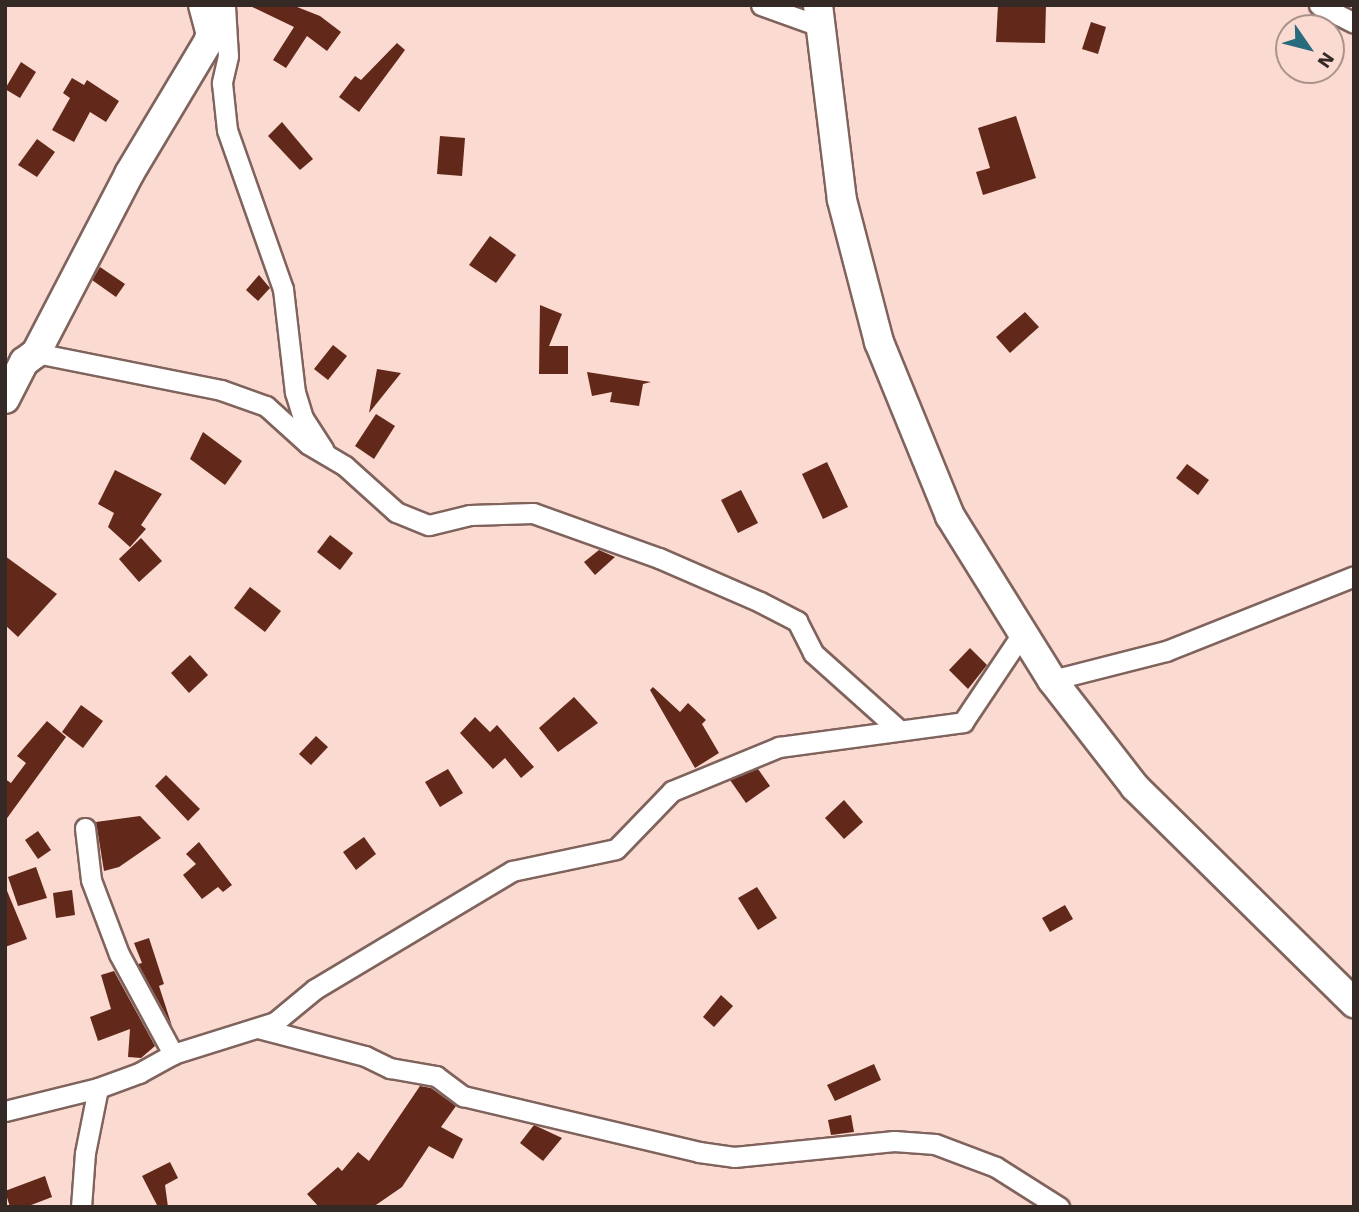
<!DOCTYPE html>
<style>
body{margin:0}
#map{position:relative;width:1359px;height:1212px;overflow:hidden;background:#fadad1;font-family:"Work Sans",sans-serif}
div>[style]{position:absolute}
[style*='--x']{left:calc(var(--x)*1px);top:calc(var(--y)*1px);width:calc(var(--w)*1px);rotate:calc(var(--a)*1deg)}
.building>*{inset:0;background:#622819}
.roads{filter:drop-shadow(2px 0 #7f635c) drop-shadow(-2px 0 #7f635c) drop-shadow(0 2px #7f635c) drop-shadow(0 -2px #7f635c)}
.street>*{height:19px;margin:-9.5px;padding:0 9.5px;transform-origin:9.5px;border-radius:9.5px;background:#fff}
.secondary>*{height:28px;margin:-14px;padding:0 14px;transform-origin:14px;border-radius:14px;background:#fff}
span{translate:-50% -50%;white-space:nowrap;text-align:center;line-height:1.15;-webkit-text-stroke:7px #fadad1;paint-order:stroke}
.frame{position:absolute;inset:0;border:7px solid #352926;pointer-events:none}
.north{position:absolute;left:1275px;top:14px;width:70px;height:70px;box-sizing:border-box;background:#fadad1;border:2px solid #ab938d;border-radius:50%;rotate:125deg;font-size:19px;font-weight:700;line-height:28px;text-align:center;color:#352926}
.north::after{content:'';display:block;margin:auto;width:24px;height:32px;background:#276b7c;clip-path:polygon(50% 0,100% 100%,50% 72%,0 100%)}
</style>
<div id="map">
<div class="building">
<div style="clip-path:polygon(248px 5px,292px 5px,320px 16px,341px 32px,327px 51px,307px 36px,286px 68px,273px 60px,294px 27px)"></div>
<div style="clip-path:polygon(998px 5px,1046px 5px,1045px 43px,996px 42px)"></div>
<div style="clip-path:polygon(1091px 22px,1106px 27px,1098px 54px,1082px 49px)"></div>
<div style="clip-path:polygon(397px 43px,405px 50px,359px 112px,339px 97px,355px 76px,361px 80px)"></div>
<div style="clip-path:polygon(21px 62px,36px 72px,20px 98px,5px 89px)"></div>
<div style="clip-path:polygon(72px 78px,84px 85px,87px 80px,119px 101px,106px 122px,90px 112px,74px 142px,52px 130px,70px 98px,63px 93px)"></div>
<div style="clip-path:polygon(1016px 116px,1036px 178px,983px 195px,976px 172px,990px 168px,978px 128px)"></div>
<div style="clip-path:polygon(282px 122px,313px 159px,300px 170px,268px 136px)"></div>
<div style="clip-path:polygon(440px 136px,465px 138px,462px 176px,437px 174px)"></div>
<div style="clip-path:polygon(37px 139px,55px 152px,37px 177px,18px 165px)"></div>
<div style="clip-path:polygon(490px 236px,516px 255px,496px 283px,469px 265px)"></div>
<div style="clip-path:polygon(100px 267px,125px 284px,116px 297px,92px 280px)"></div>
<div style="clip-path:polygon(259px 275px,270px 288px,258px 301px,246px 290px)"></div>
<div style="clip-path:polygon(540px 305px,562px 314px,549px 346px,568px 346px,568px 374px,539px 374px)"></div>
<div style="clip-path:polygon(1025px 312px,1039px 327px,1010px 353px,996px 337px)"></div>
<div style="clip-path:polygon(333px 345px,347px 356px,328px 380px,314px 369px)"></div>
<div style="clip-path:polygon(377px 369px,401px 373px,369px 413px)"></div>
<div style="clip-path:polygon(587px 372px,651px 382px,643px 384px,639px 406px,610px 402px,612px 392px,592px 396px)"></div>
<div style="clip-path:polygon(376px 414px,395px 426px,374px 459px,355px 446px)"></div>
<div style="clip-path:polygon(203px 432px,242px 461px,225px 485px,190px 459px)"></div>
<div style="clip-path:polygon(827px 462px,848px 507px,823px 519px,802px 474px)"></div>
<div style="clip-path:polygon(1187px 464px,1209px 480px,1198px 495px,1176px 478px)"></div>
<div style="clip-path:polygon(115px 470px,162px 494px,141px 525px,146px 529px,130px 547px,108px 527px,114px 513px,98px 504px)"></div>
<div style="clip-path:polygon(741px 490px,758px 523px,738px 533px,721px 500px)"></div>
<div style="clip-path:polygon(330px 535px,353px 553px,340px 570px,317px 552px)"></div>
<div style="clip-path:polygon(141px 538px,162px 561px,139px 582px,119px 559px)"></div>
<div style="clip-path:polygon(599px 550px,615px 557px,595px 575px,584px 562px)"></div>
<div style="clip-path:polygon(5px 556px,57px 594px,18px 637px,5px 625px)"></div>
<div style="clip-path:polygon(250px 587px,281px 611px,265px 632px,234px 608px)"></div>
<div style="clip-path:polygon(970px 648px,987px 665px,968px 689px,949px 670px)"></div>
<div style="clip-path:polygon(190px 655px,208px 675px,189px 693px,171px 673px)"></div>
<div style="clip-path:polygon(653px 687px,680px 712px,688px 703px,706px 720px,702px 724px,719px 753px,695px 768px,650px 690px)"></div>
<div style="clip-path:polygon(574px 697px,598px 723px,558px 752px,539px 728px)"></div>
<div style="clip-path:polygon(81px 705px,103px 721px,83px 748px,62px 732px)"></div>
<div style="clip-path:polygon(475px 717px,490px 732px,497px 725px,534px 767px,521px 778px,505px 758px,493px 769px,460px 733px)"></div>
<div style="clip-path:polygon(47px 721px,66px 737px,5px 821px,5px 779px,11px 783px,26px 763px,17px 756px)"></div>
<div style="clip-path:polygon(316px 736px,328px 747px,311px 765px,299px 754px)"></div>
<div style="clip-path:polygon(448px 769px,463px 793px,440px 807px,425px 782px)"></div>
<div style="clip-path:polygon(758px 769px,770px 786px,746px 803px,730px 780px)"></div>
<div style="clip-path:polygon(166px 775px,200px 809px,188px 821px,155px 786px)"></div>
<div style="clip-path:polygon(844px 800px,863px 822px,844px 839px,825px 818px)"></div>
<div style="clip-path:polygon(140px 816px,161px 838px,119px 867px,104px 871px,96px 822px)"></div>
<div style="clip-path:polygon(38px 831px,51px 850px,38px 859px,25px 840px)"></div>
<div style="clip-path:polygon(364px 837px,376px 854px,356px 870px,343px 852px)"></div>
<div style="clip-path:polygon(199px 842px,232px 885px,223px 892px,218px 887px,202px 899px,183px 875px,196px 864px,186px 854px)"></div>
<div style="clip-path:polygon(36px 867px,47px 898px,18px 906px,8px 877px)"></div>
<div style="clip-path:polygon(5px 886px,27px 939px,5px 947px)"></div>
<div style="clip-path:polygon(757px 887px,777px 918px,758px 930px,738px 898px)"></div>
<div style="clip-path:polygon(72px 890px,75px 915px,56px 918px,53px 893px)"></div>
<div style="clip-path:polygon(1065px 905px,1073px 919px,1050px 932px,1042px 918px)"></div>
<div style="clip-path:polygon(149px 938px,164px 984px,159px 986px,172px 1026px,138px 964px,142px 963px,134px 943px)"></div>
<div style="clip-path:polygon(114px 971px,155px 1046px,141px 1058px,128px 1057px,130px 1029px,98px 1041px,90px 1017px,111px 1009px,101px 975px)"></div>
<div style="clip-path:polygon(721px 995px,733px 1006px,714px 1027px,703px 1017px)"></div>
<div style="clip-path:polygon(874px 1064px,881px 1080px,835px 1101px,827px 1085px)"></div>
<div style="clip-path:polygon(420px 1086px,431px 1088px,456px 1106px,441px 1127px,463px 1139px,453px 1159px,429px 1146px,402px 1187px,373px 1207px,319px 1207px,307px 1194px,338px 1167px,342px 1171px,358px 1152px,369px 1161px)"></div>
<div style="clip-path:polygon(851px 1115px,854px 1132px,831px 1135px,828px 1120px)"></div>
<div style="clip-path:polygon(534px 1125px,562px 1138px,543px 1161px,520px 1143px)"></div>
<div style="clip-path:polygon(170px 1162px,178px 1178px,165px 1185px,168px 1207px,158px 1207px,142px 1176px)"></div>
<div style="clip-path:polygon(45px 1176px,52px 1197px,26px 1207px,10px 1207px,5px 1191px)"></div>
</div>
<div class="roads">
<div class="street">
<div style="--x:198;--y:5;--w:38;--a:75"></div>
<div style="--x:761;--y:5;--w:65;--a:19.8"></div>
<div style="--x:1319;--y:5;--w:39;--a:27"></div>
<div style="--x:225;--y:6;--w:50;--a:86.6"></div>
<div style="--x:228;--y:56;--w:28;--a:103"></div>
<div style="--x:222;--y:83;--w:47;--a:83.9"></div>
<div style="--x:227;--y:130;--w:169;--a:70.6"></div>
<div style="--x:283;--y:289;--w:104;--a:83.4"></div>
<div style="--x:295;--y:392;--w:27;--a:73"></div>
<div style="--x:303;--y:418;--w:38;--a:57"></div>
<div style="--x:36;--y:353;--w:189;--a:11.3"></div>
<div style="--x:221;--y:390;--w:48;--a:19.6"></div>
<div style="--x:266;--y:406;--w:57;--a:42.1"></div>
<div style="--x:308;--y:444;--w:43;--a:30.7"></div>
<div style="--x:345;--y:466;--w:69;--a:42"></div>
<div style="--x:396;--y:512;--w:35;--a:22"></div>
<div style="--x:429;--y:525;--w:42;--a:-13.7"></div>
<div style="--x:470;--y:515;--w:63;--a:-1.8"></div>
<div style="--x:533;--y:513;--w:134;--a:19.7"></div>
<div style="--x:659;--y:558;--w:110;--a:23.5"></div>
<div style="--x:760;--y:602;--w:42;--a:27.2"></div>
<div style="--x:797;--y:621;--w:36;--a:63"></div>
<div style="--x:813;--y:653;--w:114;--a:41.8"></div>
<div style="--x:1052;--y:680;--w:118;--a:-14.3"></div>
<div style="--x:1166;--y:651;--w:202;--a:-21.7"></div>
<div style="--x:85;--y:828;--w:52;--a:83.4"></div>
<div style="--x:91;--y:880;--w:79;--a:69.3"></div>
<div style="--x:119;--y:954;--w:114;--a:61.6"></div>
<div style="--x:258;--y:1028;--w:111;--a:14.7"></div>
<div style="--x:365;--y:1056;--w:28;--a:26"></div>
<div style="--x:390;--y:1068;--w:47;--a:9.9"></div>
<div style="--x:436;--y:1076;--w:34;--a:37"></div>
<div style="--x:463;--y:1096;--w:243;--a:13.3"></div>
<div style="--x:699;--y:1152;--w:35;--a:8"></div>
<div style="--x:734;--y:1157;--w:161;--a:-5.7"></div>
<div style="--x:894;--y:1141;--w:41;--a:4.2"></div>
<div style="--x:935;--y:1144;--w:65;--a:20.7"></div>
<div style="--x:996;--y:1167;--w:75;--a:32.4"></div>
<div style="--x:5;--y:1111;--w:96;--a:-13.9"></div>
<div style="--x:98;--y:1088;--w:44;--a:-20.1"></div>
<div style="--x:139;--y:1073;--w:39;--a:-29"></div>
<div style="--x:173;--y:1054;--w:107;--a:-17.4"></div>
<div style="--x:275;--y:1022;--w:52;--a:-39.5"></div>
<div style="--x:315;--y:989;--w:230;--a:-30.9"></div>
<div style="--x:512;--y:871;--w:106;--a:-11.9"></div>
<div style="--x:616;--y:849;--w:81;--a:-46"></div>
<div style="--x:672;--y:791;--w:116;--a:-22.4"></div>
<div style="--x:779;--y:747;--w:186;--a:-7.7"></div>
<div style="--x:963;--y:722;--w:106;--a:-56.2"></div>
<div style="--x:81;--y:1207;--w:54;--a:-85.8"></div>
<div style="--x:85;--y:1153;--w:66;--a:-78.7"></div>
</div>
<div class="secondary">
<div style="--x:818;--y:5;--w:196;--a:83"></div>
<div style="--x:842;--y:200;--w:147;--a:75.4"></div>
<div style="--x:879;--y:342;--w:188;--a:67.8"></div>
<div style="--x:950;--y:516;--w:193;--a:58.1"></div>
<div style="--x:1052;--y:680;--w:135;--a:52.2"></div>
<div style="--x:1135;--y:787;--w:308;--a:44.6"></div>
<div style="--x:5;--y:399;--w:42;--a:-62.8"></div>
<div style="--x:24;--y:362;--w:15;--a:-37"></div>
<div style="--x:36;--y:353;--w:202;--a:-62.5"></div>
<div style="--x:129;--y:174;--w:154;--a:-59.1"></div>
<div style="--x:208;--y:42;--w:39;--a:-72"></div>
</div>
</div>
<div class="frame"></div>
<div class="north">N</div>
</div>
